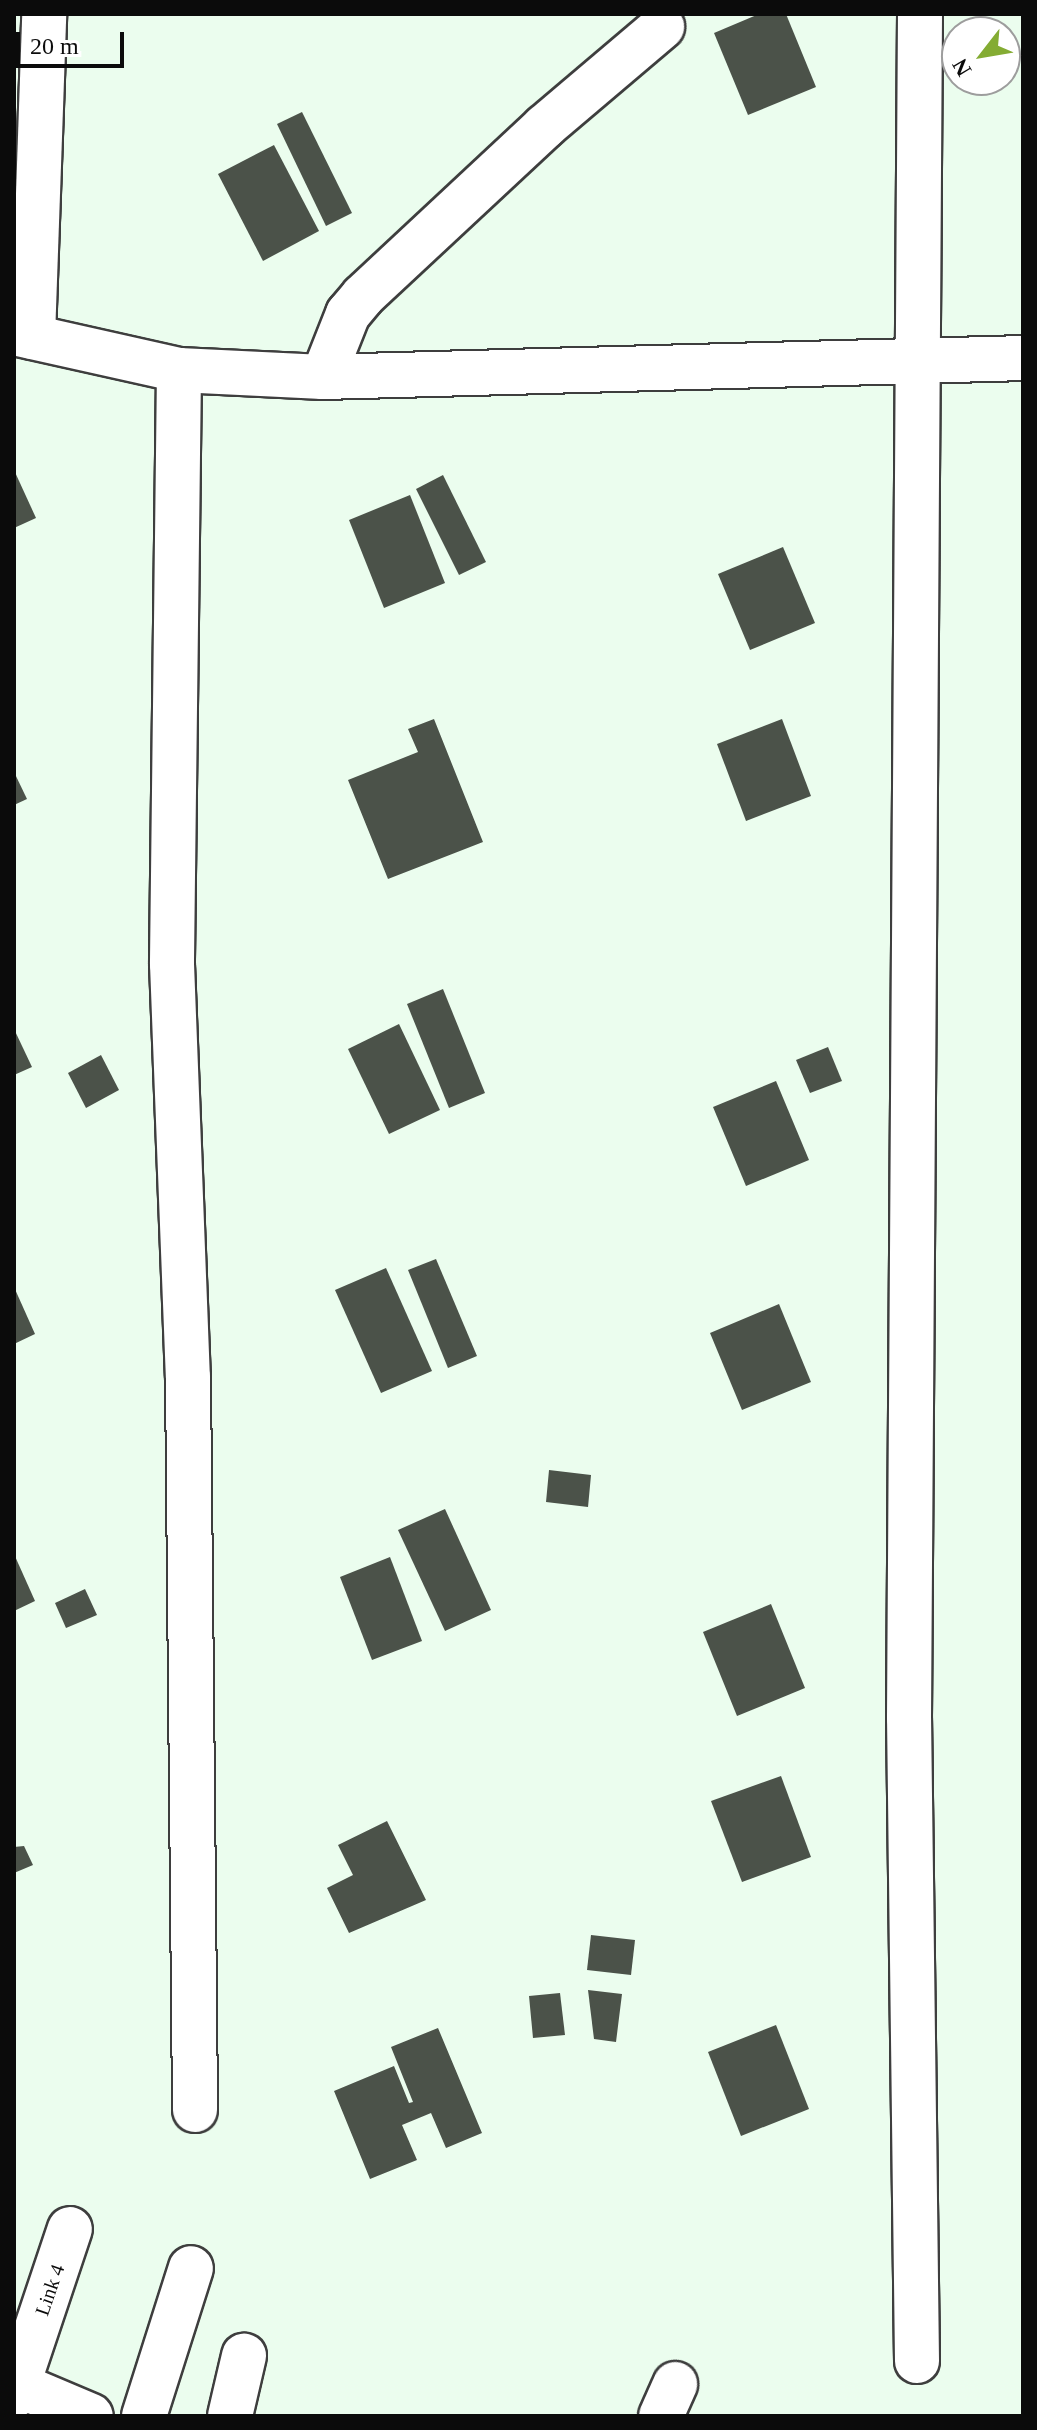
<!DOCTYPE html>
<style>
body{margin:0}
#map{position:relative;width:1037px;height:2430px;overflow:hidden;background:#ebfdee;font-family:Georgia,serif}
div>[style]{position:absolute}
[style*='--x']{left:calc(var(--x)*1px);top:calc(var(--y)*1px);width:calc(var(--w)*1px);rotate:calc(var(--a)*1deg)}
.building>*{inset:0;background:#4b5249}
.roads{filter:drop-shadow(2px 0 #3e3e3e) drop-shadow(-2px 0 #3e3e3e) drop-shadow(0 2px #3e3e3e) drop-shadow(0 -2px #3e3e3e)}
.minor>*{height:44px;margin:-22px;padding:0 22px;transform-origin:22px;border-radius:22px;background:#fff}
span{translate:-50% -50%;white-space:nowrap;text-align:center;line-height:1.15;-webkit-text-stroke:8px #fff;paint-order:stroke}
.street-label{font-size:20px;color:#0b0b0b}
.frame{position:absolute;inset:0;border:16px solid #0b0b0b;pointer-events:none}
.north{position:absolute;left:941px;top:16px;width:80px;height:80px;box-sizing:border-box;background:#fff;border:2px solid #9d9d9d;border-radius:50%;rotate:239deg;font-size:22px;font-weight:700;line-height:32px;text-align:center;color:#0b0b0b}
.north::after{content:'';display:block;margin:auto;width:28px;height:36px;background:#84ac33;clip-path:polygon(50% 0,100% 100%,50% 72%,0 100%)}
.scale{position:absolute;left:16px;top:32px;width:108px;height:36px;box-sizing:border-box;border:4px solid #0b0b0b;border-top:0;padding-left:10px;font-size:24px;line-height:28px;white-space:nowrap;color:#0b0b0b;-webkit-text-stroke:6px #fff;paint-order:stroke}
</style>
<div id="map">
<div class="building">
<div style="clip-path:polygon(759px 14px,786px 14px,816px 87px,748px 115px,714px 33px)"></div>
<div style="clip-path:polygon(302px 112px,352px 213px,326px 226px,277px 124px)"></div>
<div style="clip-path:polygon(274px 145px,319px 231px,263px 261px,218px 174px)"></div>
<div style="clip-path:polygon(14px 470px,36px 518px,14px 528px)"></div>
<div style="clip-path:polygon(443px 475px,486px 562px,459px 575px,416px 489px)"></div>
<div style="clip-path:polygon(410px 495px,445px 583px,384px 608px,349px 520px)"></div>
<div style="clip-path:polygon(783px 547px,815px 623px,750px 650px,718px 574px)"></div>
<div style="clip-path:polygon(434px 719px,483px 842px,388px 879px,348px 780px,418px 752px,408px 729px)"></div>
<div style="clip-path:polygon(782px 719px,811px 796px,746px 821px,717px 744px)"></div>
<div style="clip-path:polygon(14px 772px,27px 799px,14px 805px)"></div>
<div style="clip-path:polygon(443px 989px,485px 1093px,449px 1108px,407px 1004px)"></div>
<div style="clip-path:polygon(399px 1024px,440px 1110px,389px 1134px,348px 1049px)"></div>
<div style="clip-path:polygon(14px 1029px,32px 1067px,14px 1075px)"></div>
<div style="clip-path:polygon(828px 1047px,842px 1081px,810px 1093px,796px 1060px)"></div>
<div style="clip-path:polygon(101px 1055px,119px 1090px,86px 1108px,68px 1073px)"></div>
<div style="clip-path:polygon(776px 1081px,809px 1160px,746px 1186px,713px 1107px)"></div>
<div style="clip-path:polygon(436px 1259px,477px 1356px,448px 1368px,408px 1270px)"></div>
<div style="clip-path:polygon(386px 1268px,432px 1371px,381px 1393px,335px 1290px)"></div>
<div style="clip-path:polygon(14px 1287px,35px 1334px,14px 1344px)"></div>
<div style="clip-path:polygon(779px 1304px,811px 1382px,742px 1410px,710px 1333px)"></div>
<div style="clip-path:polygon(549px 1470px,591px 1475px,588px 1507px,546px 1502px)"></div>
<div style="clip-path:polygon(445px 1509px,491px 1610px,445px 1631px,398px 1530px)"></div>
<div style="clip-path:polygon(14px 1554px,35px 1601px,14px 1611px)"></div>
<div style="clip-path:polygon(390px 1557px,422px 1641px,372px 1660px,340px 1577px)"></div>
<div style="clip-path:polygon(85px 1589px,97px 1615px,66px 1628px,55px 1603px)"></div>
<div style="clip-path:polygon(771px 1604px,805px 1688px,737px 1716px,703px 1632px)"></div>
<div style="clip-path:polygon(781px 1776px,811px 1857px,742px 1882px,711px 1801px)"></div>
<div style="clip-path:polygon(387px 1821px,426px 1900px,349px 1933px,327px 1888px,353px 1875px,338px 1845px)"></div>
<div style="clip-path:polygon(24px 1846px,33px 1865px,14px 1873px,14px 1847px)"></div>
<div style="clip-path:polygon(591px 1935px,635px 1940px,631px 1975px,587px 1970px)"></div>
<div style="clip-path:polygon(588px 1990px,622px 1994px,616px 2042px,594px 2039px)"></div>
<div style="clip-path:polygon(560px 1993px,565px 2035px,533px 2038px,529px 1996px)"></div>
<div style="clip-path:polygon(776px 2025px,809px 2109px,741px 2136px,708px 2052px)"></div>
<div style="clip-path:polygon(438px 2028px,482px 2133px,446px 2148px,431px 2113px,402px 2125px,417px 2160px,370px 2179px,334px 2091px,394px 2066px,409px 2103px,413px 2102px,391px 2047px)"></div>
</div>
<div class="roads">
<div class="minor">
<div style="--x:14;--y:333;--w:169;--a:12.6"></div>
<div style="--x:179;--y:370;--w:144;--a:2.8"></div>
<div style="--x:323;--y:377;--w:700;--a:-1.55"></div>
<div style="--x:33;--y:337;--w:323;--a:-88"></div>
<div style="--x:179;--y:370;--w:594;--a:90.68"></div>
<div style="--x:172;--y:964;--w:413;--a:87.8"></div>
<div style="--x:188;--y:1377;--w:733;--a:89.45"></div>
<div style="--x:323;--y:377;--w:68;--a:-68.4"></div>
<div style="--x:348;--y:314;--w:23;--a:-50"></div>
<div style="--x:363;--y:296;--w:248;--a:-43"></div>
<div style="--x:544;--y:127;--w:155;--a:-40.3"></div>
<div style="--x:917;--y:2361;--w:643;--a:-90.71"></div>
<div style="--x:909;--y:1718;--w:1704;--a:-89.63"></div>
<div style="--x:18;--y:2385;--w:79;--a:23"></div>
<div style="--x:14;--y:2396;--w:176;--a:-71.5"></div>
<div style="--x:144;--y:2416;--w:155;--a:-72.4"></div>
<div style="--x:230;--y:2416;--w:62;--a:-76.9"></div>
<div style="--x:661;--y:2416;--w:35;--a:-66"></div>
</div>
</div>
<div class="street-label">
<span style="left:50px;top:2290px;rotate:-71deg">Link 4</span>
</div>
<div class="frame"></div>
<div class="north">N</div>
<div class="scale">20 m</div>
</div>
